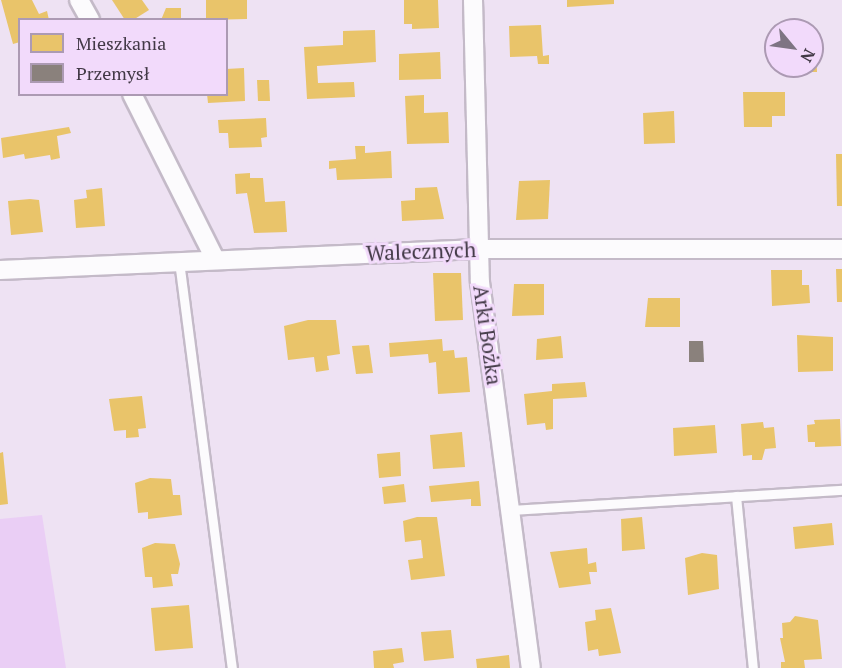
<!DOCTYPE html>
<meta charset="utf-8">
<style>
body{margin:0}
#map{position:relative;width:842px;height:668px;overflow:hidden;background:#eee2f3;font-family:"PT Serif",serif}
div>[style]{position:absolute}
[style*='--x']{left:calc(var(--x)*1px);top:calc(var(--y)*1px);width:calc(var(--w)*1px);rotate:calc(var(--a)*1deg)}
.green>*{inset:0;background:#eacef5}
.homes>*{inset:0;background:#e9c46a}
.industry>*{inset:0;background:#8a817c}
.roads{filter:drop-shadow(2px 0 #c4bac8) drop-shadow(-2px 0 #c4bac8) drop-shadow(0 2px #c4bac8) drop-shadow(0 -2px #c4bac8)}
.lane>*{height:9px;margin:-4.5px;padding:0 4.5px;transform-origin:4.5px;border-radius:4.5px;background:#fcfbfd}
.street>*{height:18px;margin:-9px;padding:0 9px;transform-origin:9px;border-radius:9px;background:#fcfbfd}
span{translate:-50% -50%;white-space:nowrap;text-align:center;line-height:1.15;-webkit-text-stroke:6px #f2dafb;paint-order:stroke}
.street-label{font-size:21px;color:#423946}
.legend{position:absolute;left:18px;top:18px;width:210px;height:78px;box-sizing:border-box;background:#f2dafb;border:2px solid #ac9ab3;margin:0;padding:8px 10px;list-style:none;font-size:18px;color:#423946}
.legend li{display:flex;align-items:center;gap:12px;height:30px}
.legend b{width:30px;border:2px solid #ac9ab3}
.north{position:absolute;left:764px;top:18px;width:60px;height:60px;box-sizing:border-box;background:#f2dafb;border:2px solid #ac9ab3;border-radius:50%;rotate:119deg;font-size:16px;font-weight:700;line-height:24px;text-align:center;color:#423946}
.north::after{content:'';display:block;margin:auto;width:21px;height:27px;background:#7e7483;clip-path:polygon(50% 0,100% 100%,50% 72%,0 100%)}
</style>
<div id="map">
<div class="green">
<div style="clip-path:polygon(42px 515px,66px 668px,0 668px,0 519px)"></div>
</div>
<div class="homes">
<div style="clip-path:polygon(1px 0,32px 0,39px 14px,47px 11px,49px 20px,20px 20px,20px 42px,13px 44px)"></div>
<div style="clip-path:polygon(112px 0,142px 0,149px 10px,133px 20px,125px 20px)"></div>
<div style="clip-path:polygon(206px 0,247px 0,247px 19px,206px 20px)"></div>
<div style="clip-path:polygon(404px 0,438px 0,439px 28px,412px 29px,412px 24px,404px 24px)"></div>
<div style="clip-path:polygon(567px 0,614px 0,614px 4px,567px 7px)"></div>
<div style="clip-path:polygon(166px 8px,181px 8px,181px 20px,161px 20px)"></div>
<div style="clip-path:polygon(541px 25px,543px 56px,549px 55px,549px 64px,538px 64px,537px 56px,510px 57px,509px 26px)"></div>
<div style="clip-path:polygon(375px 30px,376px 62px,317px 66px,318px 83px,354px 82px,355px 97px,307px 99px,304px 47px,343px 45px,343px 31px)"></div>
<div style="clip-path:polygon(812px 48px,816px 48px,817px 72px,799px 72px,799px 66px,812px 66px)"></div>
<div style="clip-path:polygon(440px 52px,441px 79px,399px 80px,399px 54px)"></div>
<div style="clip-path:polygon(244px 68px,245px 101px,208px 103px,207px 94px,226px 94px,226px 69px)"></div>
<div style="clip-path:polygon(257px 80px,269px 80px,270px 101px,258px 101px)"></div>
<div style="clip-path:polygon(743px 92px,785px 92px,785px 116px,772px 116px,772px 127px,744px 127px)"></div>
<div style="clip-path:polygon(424px 95px,424px 113px,448px 112px,449px 143px,407px 144px,405px 96px)"></div>
<div style="clip-path:polygon(674px 111px,675px 143px,644px 144px,643px 113px)"></div>
<div style="clip-path:polygon(266px 118px,267px 137px,261px 138px,262px 147px,229px 148px,228px 133px,219px 133px,218px 120px)"></div>
<div style="clip-path:polygon(69px 127px,71px 133px,57px 136px,60px 158px,51px 160px,50px 155px,25px 159px,24px 154px,3px 158px,1px 138px)"></div>
<div style="clip-path:polygon(355px 146px,365px 146px,365px 153px,391px 151px,392px 178px,337px 180px,336px 168px,329px 169px,329px 161px,356px 159px)"></div>
<div style="clip-path:polygon(836px 154px,842px 154px,842px 206px,837px 206px)"></div>
<div style="clip-path:polygon(250px 173px,250px 178px,263px 178px,265px 202px,285px 201px,287px 232px,254px 233px,247px 193px,236px 194px,235px 174px)"></div>
<div style="clip-path:polygon(550px 180px,548px 219px,516px 220px,519px 181px)"></div>
<div style="clip-path:polygon(437px 187px,444px 219px,402px 221px,401px 201px,415px 200px,415px 188px)"></div>
<div style="clip-path:polygon(102px 188px,105px 226px,76px 228px,74px 200px,87px 198px,86px 190px)"></div>
<div style="clip-path:polygon(30px 199px,39px 200px,43px 232px,11px 235px,8px 201px)"></div>
<div style="clip-path:polygon(836px 269px,842px 269px,842px 302px,837px 302px)"></div>
<div style="clip-path:polygon(771px 270px,802px 270px,802px 285px,809px 285px,810px 303px,772px 306px)"></div>
<div style="clip-path:polygon(433px 273px,461px 273px,463px 320px,435px 321px)"></div>
<div style="clip-path:polygon(514px 284px,544px 284px,544px 315px,512px 316px)"></div>
<div style="clip-path:polygon(648px 298px,680px 298px,680px 327px,645px 327px)"></div>
<div style="clip-path:polygon(308px 320px,336px 320px,340px 354px,327px 356px,329px 370px,316px 372px,314px 357px,288px 360px,284px 326px)"></div>
<div style="clip-path:polygon(797px 335px,833px 337px,833px 371px,798px 372px)"></div>
<div style="clip-path:polygon(561px 336px,563px 358px,536px 360px,537px 339px)"></div>
<div style="clip-path:polygon(442px 339px,443px 351px,454px 350px,455px 358px,467px 357px,470px 392px,438px 394px,436px 362px,429px 363px,428px 354px,390px 357px,389px 343px)"></div>
<div style="clip-path:polygon(369px 345px,373px 373px,356px 374px,352px 346px)"></div>
<div style="clip-path:polygon(585px 382px,587px 397px,553px 399px,553px 429px,546px 430px,545px 423px,527px 425px,524px 394px,552px 391px,552px 384px)"></div>
<div style="clip-path:polygon(142px 396px,146px 428px,138px 429px,139px 437px,126px 438px,126px 430px,114px 431px,109px 399px)"></div>
<div style="clip-path:polygon(840px 419px,841px 446px,815px 447px,815px 442px,808px 442px,807px 425px,815px 424px,814px 420px)"></div>
<div style="clip-path:polygon(763px 422px,764px 428px,774px 427px,776px 448px,765px 449px,762px 460px,752px 460px,752px 455px,743px 456px,741px 424px)"></div>
<div style="clip-path:polygon(715px 425px,717px 453px,674px 456px,673px 428px)"></div>
<div style="clip-path:polygon(462px 432px,465px 467px,433px 469px,430px 435px)"></div>
<div style="clip-path:polygon(3px 452px,8px 504px,0 505px,0 453px)"></div>
<div style="clip-path:polygon(400px 452px,401px 476px,379px 478px,377px 454px)"></div>
<div style="clip-path:polygon(150px 478px,171px 479px,173px 495px,180px 495px,182px 515px,148px 519px,148px 512px,138px 513px,135px 483px)"></div>
<div style="clip-path:polygon(479px 481px,481px 506px,471px 506px,471px 499px,431px 502px,429px 486px)"></div>
<div style="clip-path:polygon(404px 484px,406px 502px,384px 504px,382px 487px)"></div>
<div style="clip-path:polygon(417px 517px,437px 517px,445px 576px,411px 580px,408px 560px,423px 558px,421px 540px,405px 542px,403px 521px)"></div>
<div style="clip-path:polygon(642px 517px,645px 549px,622px 551px,621px 519px)"></div>
<div style="clip-path:polygon(832px 523px,834px 545px,795px 549px,793px 527px)"></div>
<div style="clip-path:polygon(155px 543px,175px 544px,180px 564px,178px 574px,171px 574px,173px 586px,153px 588px,152px 577px,145px 577px,142px 548px)"></div>
<div style="clip-path:polygon(587px 548px,588px 564px,596px 562px,597px 572px,589px 572px,591px 584px,559px 588px,550px 552px)"></div>
<div style="clip-path:polygon(702px 553px,717px 555px,719px 589px,688px 595px,685px 558px)"></div>
<div style="clip-path:polygon(189px 605px,193px 648px,155px 651px,151px 608px)"></div>
<div style="clip-path:polygon(611px 608px,621px 653px,599px 656px,598px 649px,588px 651px,585px 622px,596px 620px,595px 610px)"></div>
<div style="clip-path:polygon(795px 616px,818px 620px,822px 659px,804px 660px,805px 668px,781px 668px,781px 662px,785px 662px,780px 638px,783px 638px,782px 623px,790px 622px)"></div>
<div style="clip-path:polygon(451px 630px,454px 658px,424px 661px,421px 632px)"></div>
<div style="clip-path:polygon(402px 648px,404px 662px,393px 664px,394px 668px,374px 668px,373px 651px)"></div>
<div style="clip-path:polygon(509px 655px,510px 668px,477px 668px,476px 659px)"></div>
</div>
<div class="industry">
<div style="clip-path:polygon(689px 341px,703px 341px,704px 362px,689px 362px)"></div>
</div>
<div class="roads">
<div class="lane">
<div style="--x:179;--y:261;--w:410;--a:82.6"></div>
<div style="--x:736;--y:496;--w:173;--a:84.4"></div>
<div style="--x:511;--y:510;--w:332;--a:-3.5"></div>
</div>
<div class="street">
<div style="--x:79;--y:0;--w:23;--a:61"></div>
<div style="--x:473;--y:0;--w:282;--a:88.6"></div>
<div style="--x:480;--y:282;--w:389;--a:82.5"></div>
<div style="--x:132;--y:94;--w:185;--a:63.3"></div>
<div style="--x:0;--y:270;--w:479;--a:-2.5"></div>
<div style="--x:479;--y:249;--w:363;--a:0"></div>
</div>
</div>
<div class="street-label">
<span style="left:421px;top:251px;rotate:-2deg">Walecznych</span>
<span style="left:488px;top:335px;rotate:82deg">Arki Bożka</span>
</div>
<ul class="legend">
<li><b style="height:16px;background:#e9c46a"></b>Mieszkania</li>
<li><b style="height:16px;background:#8a817c"></b>Przemysł</li>
</ul>
<div class="north">N</div>
</div>
